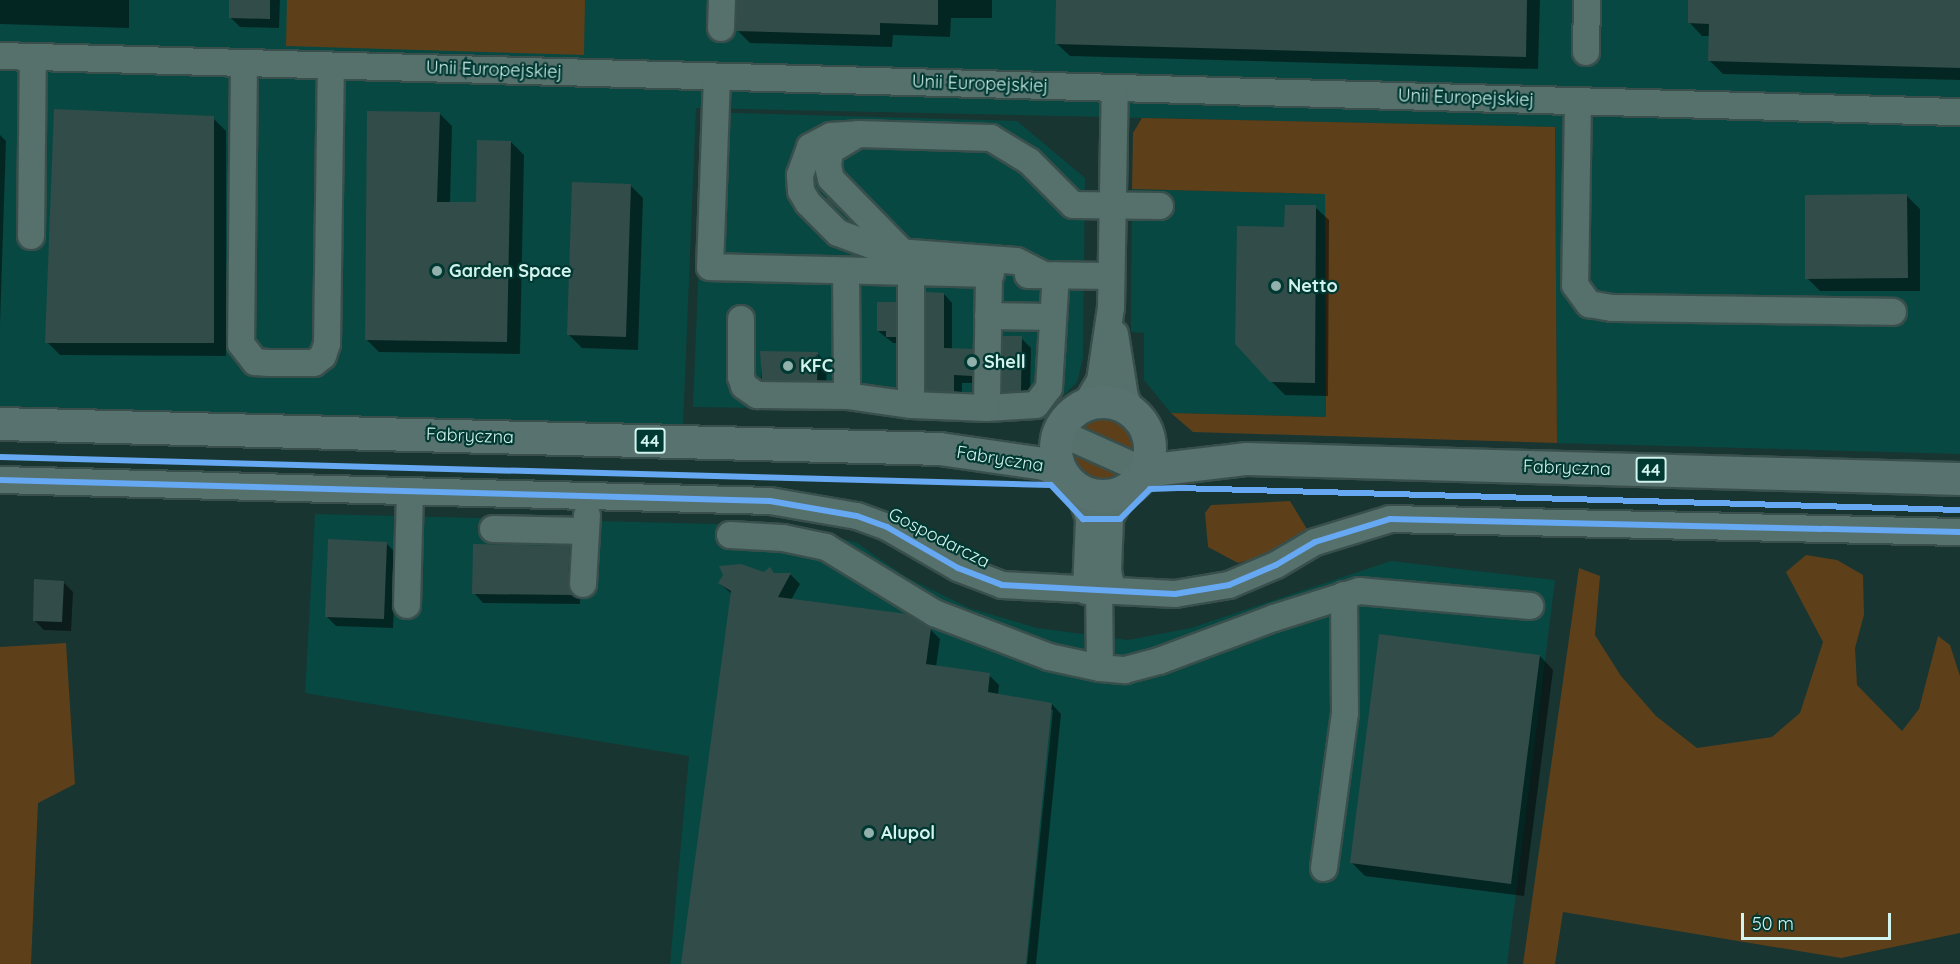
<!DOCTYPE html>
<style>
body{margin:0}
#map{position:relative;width:1960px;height:964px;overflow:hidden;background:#183532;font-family:Quicksand,sans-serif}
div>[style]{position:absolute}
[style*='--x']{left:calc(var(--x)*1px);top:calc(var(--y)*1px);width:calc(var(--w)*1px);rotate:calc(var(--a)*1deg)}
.built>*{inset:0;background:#084842}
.green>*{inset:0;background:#5d3f1a}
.shadow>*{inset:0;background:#0007}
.building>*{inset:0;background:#324c49}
.roads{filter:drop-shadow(2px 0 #394f4c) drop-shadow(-2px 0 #394f4c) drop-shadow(0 2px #394f4c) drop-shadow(0 -2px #394f4c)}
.minor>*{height:26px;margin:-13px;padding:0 13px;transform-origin:13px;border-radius:13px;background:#56706c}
.major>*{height:32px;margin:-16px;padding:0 16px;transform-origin:16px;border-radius:16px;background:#57726f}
.major>.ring{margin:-16px;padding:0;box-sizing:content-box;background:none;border:32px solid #57726f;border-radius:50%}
.cycleway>*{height:6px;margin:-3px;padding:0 3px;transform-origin:3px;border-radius:3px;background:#66a8f1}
.dots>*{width:16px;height:16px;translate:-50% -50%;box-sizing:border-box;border:3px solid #003832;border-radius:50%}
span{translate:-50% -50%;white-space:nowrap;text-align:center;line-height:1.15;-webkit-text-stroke:4.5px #003832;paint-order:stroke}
.shield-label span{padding:2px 4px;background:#003832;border:2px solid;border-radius:4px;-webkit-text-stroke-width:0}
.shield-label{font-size:16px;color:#d3f3ee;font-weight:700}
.street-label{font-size:18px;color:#d3f3ee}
.poi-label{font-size:18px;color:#d3f3ee;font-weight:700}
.left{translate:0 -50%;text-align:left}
.scale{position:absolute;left:1741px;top:913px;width:150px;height:27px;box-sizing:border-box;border:3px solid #d3f3ee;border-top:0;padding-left:8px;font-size:18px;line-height:21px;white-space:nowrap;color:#d3f3ee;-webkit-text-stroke:4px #003832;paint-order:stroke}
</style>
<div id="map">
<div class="built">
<div style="clip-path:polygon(0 0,1960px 0,1960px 454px,1557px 443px,1555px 127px,696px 108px,683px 426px,0 406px)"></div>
<div style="clip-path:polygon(705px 112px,1017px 121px,1085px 178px,1083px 358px,1077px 382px,1041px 418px,1000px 420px,892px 416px,847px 409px,693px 407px)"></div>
<div style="clip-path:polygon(1132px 189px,1325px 194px,1326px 417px,1171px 413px,1144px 380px,1144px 333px,1131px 332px)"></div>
<div style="clip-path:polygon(315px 514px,798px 526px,857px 543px,906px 577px,969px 608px,1037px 628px,1128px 640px,1191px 628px,1391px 561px,1555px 580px,1507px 964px,670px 964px,689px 756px,305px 693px)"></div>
</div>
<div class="green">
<div style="clip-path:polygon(287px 0,585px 0,584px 55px,286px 46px)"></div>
<div style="clip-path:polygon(1142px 118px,1555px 127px,1557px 443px,1193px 432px,1171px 413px,1326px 417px,1325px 194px,1132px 189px,1133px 133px)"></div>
<div style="clip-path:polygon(1113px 417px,1131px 431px,1137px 442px,1136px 455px,1076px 431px,1094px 418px)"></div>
<div style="clip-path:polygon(1070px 452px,1126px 475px,1101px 483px,1089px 479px,1072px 463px)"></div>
<div style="clip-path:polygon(1290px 501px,1307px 529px,1289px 549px,1238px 563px,1208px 547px,1205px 513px,1211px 505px)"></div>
<div style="clip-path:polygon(1806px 555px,1837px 560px,1863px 575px,1864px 615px,1855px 648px,1857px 685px,1902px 731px,1919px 709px,1938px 636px,1950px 645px,1960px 676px,1960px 933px,1841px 958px,1563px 912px,1555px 964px,1523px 964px,1579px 568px,1600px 576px,1595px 635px,1621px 676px,1656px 716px,1697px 748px,1772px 737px,1800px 713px,1823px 642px,1786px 572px)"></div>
<div style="clip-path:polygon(66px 643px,75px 784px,38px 803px,31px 964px,0 964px,0 647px)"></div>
</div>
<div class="shadow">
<div style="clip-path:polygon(0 0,129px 0,129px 28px,0 24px)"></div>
<div style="clip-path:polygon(231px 0,280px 0,279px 28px,240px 27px,230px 17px)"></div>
<div style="clip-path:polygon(738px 0,992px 0,992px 18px,951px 18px,950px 37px,893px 35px,892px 47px,750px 43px,737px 30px)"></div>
<div style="clip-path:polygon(1058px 0,1540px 0,1538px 69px,1070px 56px,1056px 43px)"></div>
<div style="clip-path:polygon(1690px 0,1960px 0,1960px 80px,1723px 74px,1709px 60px,1710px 36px,1702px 36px,1689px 22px)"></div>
<div style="clip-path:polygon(439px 113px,452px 126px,450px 203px,477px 203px,511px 142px,524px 155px,520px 354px,379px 352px,366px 339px)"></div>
<div style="clip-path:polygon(213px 118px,226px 131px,226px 356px,60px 355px,47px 342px)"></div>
<div style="clip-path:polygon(0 135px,6px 141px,0 324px)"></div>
<div style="clip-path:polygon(630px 185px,643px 198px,638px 350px,582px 348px,569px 335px)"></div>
<div style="clip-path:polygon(1907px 196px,1920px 209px,1920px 291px,1820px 291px,1807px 278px)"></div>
<div style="clip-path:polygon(1315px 207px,1329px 220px,1328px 396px,1285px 395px,1271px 381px,1286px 228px)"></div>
<div style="clip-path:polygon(944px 294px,952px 303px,952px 350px,972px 350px,981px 359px,980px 383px,962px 383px,962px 400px,936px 399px,927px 390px)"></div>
<div style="clip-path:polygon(895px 304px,902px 310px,902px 343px,893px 343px,878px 331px)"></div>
<div style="clip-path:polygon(1021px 338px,1031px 348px,1030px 400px,1014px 401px,1004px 391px)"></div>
<div style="clip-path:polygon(761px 352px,817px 353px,827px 363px,826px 390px,771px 388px,761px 378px)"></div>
<div style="clip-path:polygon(386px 543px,396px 553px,393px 628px,336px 626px,326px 616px)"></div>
<div style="clip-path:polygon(570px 547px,579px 557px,580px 604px,483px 603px,474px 593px)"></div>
<div style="clip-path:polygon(770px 569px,775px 574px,790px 574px,800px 584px,791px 600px,930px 629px,940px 639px,936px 667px,989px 675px,999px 685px,998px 695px,1052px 704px,1061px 714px,1036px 964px,1027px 964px,1053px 710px,1050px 710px,1024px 964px,683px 964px,732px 594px,719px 583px,765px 574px)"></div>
<div style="clip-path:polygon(63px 582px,73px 592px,71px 631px,44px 630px,34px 620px)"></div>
<div style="clip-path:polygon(1540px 656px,1553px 670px,1524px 896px,1365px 876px,1352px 863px)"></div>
</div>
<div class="building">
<div style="clip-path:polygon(229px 0,270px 0,270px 19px,229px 18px)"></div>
<div style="clip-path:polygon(737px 0,938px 0,938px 25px,880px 23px,880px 35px,735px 31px)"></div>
<div style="clip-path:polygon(1056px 0,1527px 0,1526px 57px,1055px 44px)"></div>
<div style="clip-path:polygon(1688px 0,1960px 0,1960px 68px,1708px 61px,1709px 24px,1688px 23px)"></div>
<div style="clip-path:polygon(54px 109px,214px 116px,214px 343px,45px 343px)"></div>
<div style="clip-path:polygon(367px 111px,440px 112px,437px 202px,476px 202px,477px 140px,511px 141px,507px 342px,365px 340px)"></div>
<div style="clip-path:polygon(572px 182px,631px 184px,626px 337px,567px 335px)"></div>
<div style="clip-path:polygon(1907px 194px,1908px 278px,1805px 279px,1805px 195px)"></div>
<div style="clip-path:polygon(828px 197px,845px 215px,825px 199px)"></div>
<div style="clip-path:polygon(1285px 205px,1316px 205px,1315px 383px,1270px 382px,1235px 344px,1237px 226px,1284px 227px)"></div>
<div style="clip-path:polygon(926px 292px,944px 293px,944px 348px,973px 349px,972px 376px,954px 375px,954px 392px,926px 391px)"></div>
<div style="clip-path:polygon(877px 302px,896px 302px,896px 337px,886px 337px,886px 331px,877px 331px)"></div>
<div style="clip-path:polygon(1003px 336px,1022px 336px,1021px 391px,1002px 392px)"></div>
<div style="clip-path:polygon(760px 351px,818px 352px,817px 381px,762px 380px)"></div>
<div style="clip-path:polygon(328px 539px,387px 542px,384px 619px,325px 617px)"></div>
<div style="clip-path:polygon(473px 544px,570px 546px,568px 583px,572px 595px,472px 594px)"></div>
<div style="clip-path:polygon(741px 564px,764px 572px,770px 567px,774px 573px,791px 573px,778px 597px,907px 614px,931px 628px,926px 664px,990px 673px,988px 692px,1052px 703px,1026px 964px,681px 964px,731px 591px,718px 583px,723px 575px,719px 566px)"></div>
<div style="clip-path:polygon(34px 579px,64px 581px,62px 622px,33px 621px)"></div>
<div style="clip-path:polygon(1379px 634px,1540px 655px,1511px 884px,1350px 863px)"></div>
</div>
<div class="roads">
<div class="minor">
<div style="--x:721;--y:28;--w:28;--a:-88"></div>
<div style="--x:1586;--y:52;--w:52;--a:-88.9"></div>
<div style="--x:0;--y:56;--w:1961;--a:1.64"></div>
<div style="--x:244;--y:63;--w:281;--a:90.6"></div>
<div style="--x:241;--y:344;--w:23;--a:52"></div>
<div style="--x:255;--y:362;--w:14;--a:4"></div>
<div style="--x:269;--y:363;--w:45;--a:0"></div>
<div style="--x:314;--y:363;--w:11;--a:-38"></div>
<div style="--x:323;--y:356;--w:13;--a:-72"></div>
<div style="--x:327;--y:344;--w:278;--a:-89.2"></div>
<div style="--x:717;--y:77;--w:190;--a:92.1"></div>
<div style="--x:710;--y:267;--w:281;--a:1.4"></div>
<div style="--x:1578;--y:101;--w:184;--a:90.9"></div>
<div style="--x:1575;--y:285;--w:24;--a:54"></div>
<div style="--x:1589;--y:304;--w:23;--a:10"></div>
<div style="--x:1612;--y:308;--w:281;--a:0.8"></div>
<div style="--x:853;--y:137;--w:27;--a:149"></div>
<div style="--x:830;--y:151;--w:15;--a:98"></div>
<div style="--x:828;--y:166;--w:13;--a:77"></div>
<div style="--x:831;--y:179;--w:115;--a:45.7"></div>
<div style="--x:911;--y:261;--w:144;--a:90"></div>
<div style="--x:31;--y:236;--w:179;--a:-89.4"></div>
<div style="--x:846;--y:271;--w:125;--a:89.5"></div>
<div style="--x:989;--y:274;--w:134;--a:90.9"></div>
<div style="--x:987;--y:408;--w:49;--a:-3.5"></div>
<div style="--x:1036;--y:405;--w:21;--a:-53"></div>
<div style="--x:1049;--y:388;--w:113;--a:-86.5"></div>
<div style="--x:1028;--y:275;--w:83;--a:0.7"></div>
<div style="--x:1044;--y:275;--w:31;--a:-153"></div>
<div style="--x:1016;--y:261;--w:129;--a:-175.6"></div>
<div style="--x:887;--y:251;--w:52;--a:-159.8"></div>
<div style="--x:838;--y:233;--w:42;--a:-135"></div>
<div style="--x:808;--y:203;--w:14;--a:-120"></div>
<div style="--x:801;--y:191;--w:16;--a:-94"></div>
<div style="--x:800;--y:175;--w:30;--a:-70"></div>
<div style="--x:810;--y:147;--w:24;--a:-28"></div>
<div style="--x:831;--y:136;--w:27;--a:-4"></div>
<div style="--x:858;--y:134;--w:133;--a:1.7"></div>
<div style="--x:991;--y:138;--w:44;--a:31.2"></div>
<div style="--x:1029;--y:161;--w:62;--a:45"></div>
<div style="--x:1073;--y:205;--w:87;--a:0.7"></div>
<div style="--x:988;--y:316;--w:65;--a:0.9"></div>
<div style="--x:741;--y:319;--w:58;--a:90"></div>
<div style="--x:741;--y:377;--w:9;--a:72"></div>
<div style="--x:744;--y:386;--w:16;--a:35"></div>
<div style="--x:757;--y:395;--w:90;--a:0.6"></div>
<div style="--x:847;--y:396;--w:65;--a:8"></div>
<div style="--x:911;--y:405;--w:76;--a:2.3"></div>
<div style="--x:1115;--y:334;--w:64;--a:81"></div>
<div style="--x:1125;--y:397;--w:17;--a:65"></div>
<div style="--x:1086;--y:404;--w:27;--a:-59"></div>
<div style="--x:1100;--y:381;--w:75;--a:-81.5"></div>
<div style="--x:1111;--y:307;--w:219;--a:-89"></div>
<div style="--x:1058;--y:432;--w:95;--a:24.1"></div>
<div style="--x:0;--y:480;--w:770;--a:1.56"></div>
<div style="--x:770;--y:501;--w:88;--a:9.8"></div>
<div style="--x:857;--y:516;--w:32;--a:20"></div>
<div style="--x:887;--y:527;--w:82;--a:30"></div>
<div style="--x:958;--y:568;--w:47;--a:21.1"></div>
<div style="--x:1002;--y:585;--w:173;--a:3"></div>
<div style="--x:1175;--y:594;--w:55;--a:-9.5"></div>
<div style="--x:1229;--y:585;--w:51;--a:-23.1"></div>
<div style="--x:1276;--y:565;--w:45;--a:-30.5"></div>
<div style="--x:1315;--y:542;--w:78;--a:-17"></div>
<div style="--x:1390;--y:519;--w:570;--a:1.31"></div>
<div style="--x:1080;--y:491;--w:29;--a:72"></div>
<div style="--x:1089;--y:519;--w:72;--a:92.4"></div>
<div style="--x:493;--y:529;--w:92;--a:1.2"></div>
<div style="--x:730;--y:535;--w:53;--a:3.2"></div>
<div style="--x:783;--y:538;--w:44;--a:11.8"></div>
<div style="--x:826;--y:547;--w:127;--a:31.4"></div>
<div style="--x:934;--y:613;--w:123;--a:20.9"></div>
<div style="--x:1049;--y:657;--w:52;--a:12.2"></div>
<div style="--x:1100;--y:668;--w:77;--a:-90.7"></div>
<div style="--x:583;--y:584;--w:69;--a:-86.7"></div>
<div style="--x:1112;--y:591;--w:20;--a:-101"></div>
<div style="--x:1108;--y:571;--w:53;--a:-87.8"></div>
<div style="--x:1110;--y:518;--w:30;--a:-62"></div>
<div style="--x:407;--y:605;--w:114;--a:-88.5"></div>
<div style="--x:1100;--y:668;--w:25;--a:5"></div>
<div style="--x:1125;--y:670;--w:35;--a:-15"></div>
<div style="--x:1159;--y:661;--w:123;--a:-20.5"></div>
<div style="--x:1274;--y:618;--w:89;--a:-17.6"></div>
<div style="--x:1359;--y:591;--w:172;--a:5"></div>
<div style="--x:1324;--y:868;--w:156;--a:-82.3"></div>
<div style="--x:1345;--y:713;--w:118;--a:-90.5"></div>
</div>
<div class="major">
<div class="ring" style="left:1056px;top:402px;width:62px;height:62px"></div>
<div style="--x:0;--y:424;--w:940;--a:1.52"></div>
<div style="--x:940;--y:449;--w:105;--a:8.2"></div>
<div style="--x:1044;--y:464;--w:17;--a:24"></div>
<div style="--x:1145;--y:471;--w:103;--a:-6.7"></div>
<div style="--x:1247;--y:459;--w:713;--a:1.61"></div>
</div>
</div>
<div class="cycleway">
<div style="--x:0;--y:457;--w:1051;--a:1.53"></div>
<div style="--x:1051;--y:485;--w:47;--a:46.7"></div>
<div style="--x:1083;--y:519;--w:37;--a:0"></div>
<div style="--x:1120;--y:519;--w:42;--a:-45"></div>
<div style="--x:1150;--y:489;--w:28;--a:-2"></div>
<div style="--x:1178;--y:488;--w:782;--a:1.61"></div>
<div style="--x:0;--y:480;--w:770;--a:1.56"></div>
<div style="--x:770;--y:501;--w:88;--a:9.8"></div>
<div style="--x:857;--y:516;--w:32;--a:20"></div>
<div style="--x:887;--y:527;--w:82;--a:30"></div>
<div style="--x:958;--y:568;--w:47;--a:21.1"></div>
<div style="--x:1002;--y:585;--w:173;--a:3"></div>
<div style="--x:1175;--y:594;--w:55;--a:-9.5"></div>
<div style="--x:1229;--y:585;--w:51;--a:-23.1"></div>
<div style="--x:1276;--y:565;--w:45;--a:-30.5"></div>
<div style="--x:1315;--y:542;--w:78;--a:-17"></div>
<div style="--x:1390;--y:519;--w:570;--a:1.31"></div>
</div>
<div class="dots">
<div style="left:437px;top:271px;background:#92b0ac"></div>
<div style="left:1276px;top:286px;background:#92b0ac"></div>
<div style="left:972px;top:362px;background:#92b0ac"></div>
<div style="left:788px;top:366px;background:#92b0ac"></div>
<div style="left:869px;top:833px;background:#92b0ac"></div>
</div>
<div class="shield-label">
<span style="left:650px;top:441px">44</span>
<span style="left:1651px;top:470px">44</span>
</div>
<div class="street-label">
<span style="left:494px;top:70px;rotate:2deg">Unii Europejskiej</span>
<span style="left:980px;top:84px;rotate:2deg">Unii Europejskiej</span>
<span style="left:1466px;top:98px;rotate:2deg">Unii Europejskiej</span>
<span style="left:470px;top:436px;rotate:2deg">Fabryczna</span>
<span style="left:1000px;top:459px;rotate:9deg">Fabryczna</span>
<span style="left:1567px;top:468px;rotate:2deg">Fabryczna</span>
<span style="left:939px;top:538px;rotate:27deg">Gospodarcza</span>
</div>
<div class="poi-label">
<span class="left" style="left:449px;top:271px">Garden Space</span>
<span class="left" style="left:1288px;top:286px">Netto</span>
<span class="left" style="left:984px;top:362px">Shell</span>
<span class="left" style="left:800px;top:366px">KFC</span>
<span class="left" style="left:881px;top:833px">Alupol</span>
</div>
<div class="scale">50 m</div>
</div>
